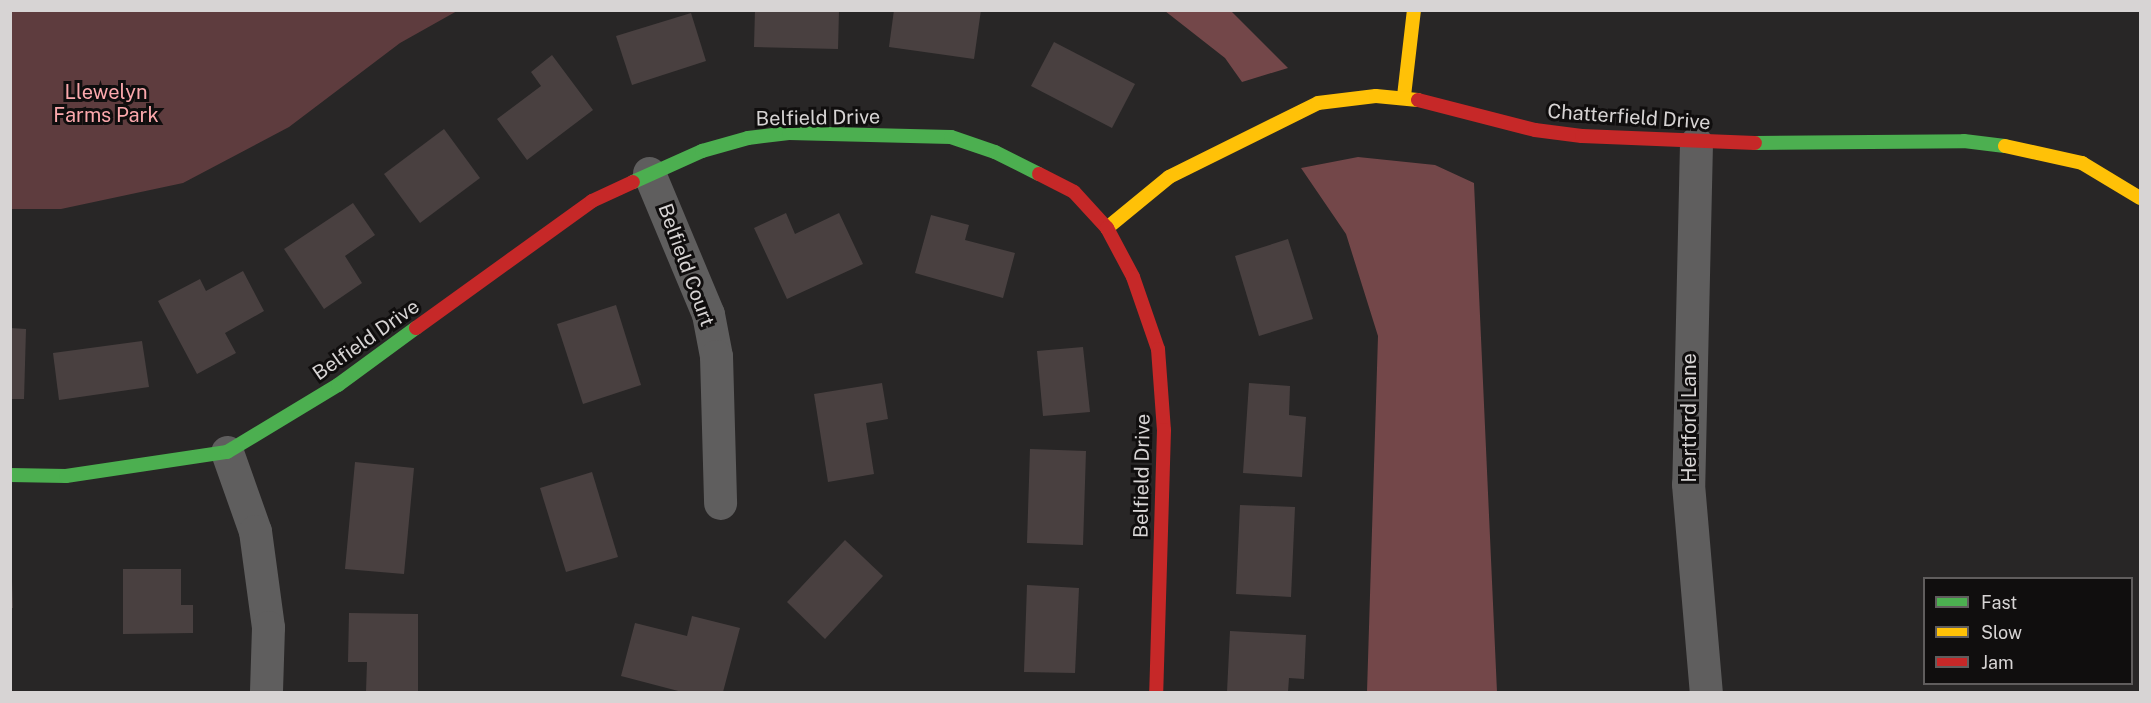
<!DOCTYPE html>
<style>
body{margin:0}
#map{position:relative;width:2151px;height:703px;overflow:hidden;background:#282626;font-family:"Public Sans",sans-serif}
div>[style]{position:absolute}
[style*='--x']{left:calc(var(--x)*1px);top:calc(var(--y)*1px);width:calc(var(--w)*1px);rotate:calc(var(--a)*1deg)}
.green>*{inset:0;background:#5e3c3e}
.forest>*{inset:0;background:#734749}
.building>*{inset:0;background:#494040}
.street>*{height:33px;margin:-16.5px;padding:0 16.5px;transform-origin:16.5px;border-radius:16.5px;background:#5f5e5e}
.fast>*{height:14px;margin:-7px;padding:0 7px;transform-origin:7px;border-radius:7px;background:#4caf50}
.slow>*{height:14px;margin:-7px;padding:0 7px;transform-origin:7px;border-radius:7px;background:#ffc107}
.jam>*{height:14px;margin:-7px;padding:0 7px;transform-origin:7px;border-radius:7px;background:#c62828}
span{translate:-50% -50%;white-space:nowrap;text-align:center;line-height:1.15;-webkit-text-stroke:6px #100e0e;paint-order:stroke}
.park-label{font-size:20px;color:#fba8ac}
.street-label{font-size:20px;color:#d7d4d4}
.frame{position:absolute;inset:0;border:12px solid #d7d4d4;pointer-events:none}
.legend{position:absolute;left:1923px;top:577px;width:210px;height:108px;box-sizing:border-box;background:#100e0e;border:2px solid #605d5d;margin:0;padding:8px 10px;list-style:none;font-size:18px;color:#d7d4d4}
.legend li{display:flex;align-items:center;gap:12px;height:30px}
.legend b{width:30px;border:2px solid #605d5d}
</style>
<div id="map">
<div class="green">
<div style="clip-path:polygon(11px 10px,457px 10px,457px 11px,400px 43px,289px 127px,183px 183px,61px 209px,11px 209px)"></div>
</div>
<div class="forest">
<div style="clip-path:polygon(1165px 11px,1231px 11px,1288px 68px,1242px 82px,1225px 58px)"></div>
<div style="clip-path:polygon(1358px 157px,1435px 165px,1474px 183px,1497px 692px,1367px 692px,1378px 336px,1346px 234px,1301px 168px)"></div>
</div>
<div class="building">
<div style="clip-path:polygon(755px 10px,839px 10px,838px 49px,754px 47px)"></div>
<div style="clip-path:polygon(894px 10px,981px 10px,974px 59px,889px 47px)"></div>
<div style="clip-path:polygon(691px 13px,706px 61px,632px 85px,616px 36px)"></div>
<div style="clip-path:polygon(1054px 42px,1135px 84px,1112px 128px,1031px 86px)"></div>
<div style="clip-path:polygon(552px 55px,593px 110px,527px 160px,497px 119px,541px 86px,531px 72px)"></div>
<div style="clip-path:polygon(444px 129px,480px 178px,420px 223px,384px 174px)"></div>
<div style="clip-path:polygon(353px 203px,375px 235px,345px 256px,362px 283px,324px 309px,284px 249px)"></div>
<div style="clip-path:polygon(786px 213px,795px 234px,839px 213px,863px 264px,787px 299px,754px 228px)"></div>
<div style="clip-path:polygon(931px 215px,969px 225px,965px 240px,1015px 253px,1003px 298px,915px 273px)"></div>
<div style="clip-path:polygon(1288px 239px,1313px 319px,1259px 336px,1235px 256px)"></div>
<div style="clip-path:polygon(243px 271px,264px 311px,225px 333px,236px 353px,197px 374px,158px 301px,200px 279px,206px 291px)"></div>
<div style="clip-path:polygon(616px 305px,641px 385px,583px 404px,557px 324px)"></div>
<div style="clip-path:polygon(10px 328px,26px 329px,24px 399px,10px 399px)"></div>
<div style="clip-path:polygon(142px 341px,149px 387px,59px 400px,53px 353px)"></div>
<div style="clip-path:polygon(1083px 347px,1090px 412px,1043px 416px,1037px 351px)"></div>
<div style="clip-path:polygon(882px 383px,888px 419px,866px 423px,874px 474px,828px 482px,814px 394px)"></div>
<div style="clip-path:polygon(1249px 383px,1290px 386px,1289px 415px,1306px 417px,1302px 477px,1243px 473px)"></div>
<div style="clip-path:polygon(1030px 449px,1086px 451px,1083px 545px,1027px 543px)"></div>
<div style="clip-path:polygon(355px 462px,414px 468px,404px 574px,345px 569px)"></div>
<div style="clip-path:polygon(592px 472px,618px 557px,566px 572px,540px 488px)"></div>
<div style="clip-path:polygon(1240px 505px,1295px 507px,1291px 597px,1236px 594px)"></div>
<div style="clip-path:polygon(845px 540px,883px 576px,825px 639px,787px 602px)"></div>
<div style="clip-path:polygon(123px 569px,181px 569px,181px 605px,193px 605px,193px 633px,123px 634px)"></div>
<div style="clip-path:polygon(10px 581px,12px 581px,13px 608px,10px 608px)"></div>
<div style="clip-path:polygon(1027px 585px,1079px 588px,1075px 673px,1024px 672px)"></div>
<div style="clip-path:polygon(349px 613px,418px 614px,418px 692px,366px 692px,367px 662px,348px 662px)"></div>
<div style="clip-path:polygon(692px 616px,740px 628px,723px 692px,682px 692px,621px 676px,635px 623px,687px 636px)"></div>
<div style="clip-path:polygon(1230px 631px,1306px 635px,1304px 679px,1289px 678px,1288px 692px,1227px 692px)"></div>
</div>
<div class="street">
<div style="--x:1696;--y:143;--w:341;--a:91.3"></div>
<div style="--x:1688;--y:484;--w:209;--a:85.1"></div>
<div style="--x:649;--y:173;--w:153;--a:67.3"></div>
<div style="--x:708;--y:314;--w:43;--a:79.2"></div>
<div style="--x:716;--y:356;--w:147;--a:88.4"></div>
<div style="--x:227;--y:452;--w:84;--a:70.5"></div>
<div style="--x:255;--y:531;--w:97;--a:82.3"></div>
<div style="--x:268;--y:627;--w:65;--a:91.8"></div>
</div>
<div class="fast">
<div style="--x:1755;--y:143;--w:209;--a:-0.5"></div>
<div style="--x:1964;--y:141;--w:41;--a:7"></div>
<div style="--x:633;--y:182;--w:76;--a:-24.2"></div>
<div style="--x:702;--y:151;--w:48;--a:-15.8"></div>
<div style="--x:748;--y:138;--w:41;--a:-7"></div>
<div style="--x:789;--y:133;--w:162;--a:1.4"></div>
<div style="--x:951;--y:137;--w:46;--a:18.8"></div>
<div style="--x:995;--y:152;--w:49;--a:26.6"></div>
<div style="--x:10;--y:475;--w:56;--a:1"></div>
<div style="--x:66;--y:476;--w:163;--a:-8.5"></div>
<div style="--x:227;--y:452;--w:130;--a:-31.1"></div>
<div style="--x:338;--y:385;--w:97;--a:-36.2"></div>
</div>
<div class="slow">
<div style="--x:1404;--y:96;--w:87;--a:-83.4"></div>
<div style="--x:2005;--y:146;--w:79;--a:12.4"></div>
<div style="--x:2082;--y:163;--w:68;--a:31.1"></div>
<div style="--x:1107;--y:228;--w:80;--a:-39.4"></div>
<div style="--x:1169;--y:177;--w:166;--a:-26.4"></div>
<div style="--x:1318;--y:103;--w:58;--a:-6.9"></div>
<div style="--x:1376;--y:96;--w:42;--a:5.4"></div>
</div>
<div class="jam">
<div style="--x:1418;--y:100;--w:121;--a:14.4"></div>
<div style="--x:1535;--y:130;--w:47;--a:7.3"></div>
<div style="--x:1582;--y:136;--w:173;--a:2.3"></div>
<div style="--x:1039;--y:174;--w:39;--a:27"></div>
<div style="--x:1074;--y:192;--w:49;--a:47.5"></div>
<div style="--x:1107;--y:228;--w:55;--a:62"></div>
<div style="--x:1133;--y:277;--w:76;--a:70.9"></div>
<div style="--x:1158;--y:349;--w:81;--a:85.8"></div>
<div style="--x:1164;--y:430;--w:262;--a:91.7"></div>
<div style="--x:416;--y:328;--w:217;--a:-35.8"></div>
<div style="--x:592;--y:201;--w:45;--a:-24.9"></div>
</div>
<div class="park-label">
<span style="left:106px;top:104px">Llewelyn<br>Farms Park</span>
</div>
<div class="street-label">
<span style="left:1629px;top:117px;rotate:4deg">Chatterfield Drive</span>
<span style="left:818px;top:118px;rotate:-1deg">Belfield Drive</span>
<span style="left:686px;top:265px;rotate:70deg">Belfield Court</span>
<span style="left:366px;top:340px;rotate:-35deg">Belfield Drive</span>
<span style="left:1689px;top:418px;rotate:-90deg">Hertford Lane</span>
<span style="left:1142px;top:476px;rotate:-89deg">Belfield Drive</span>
</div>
<div class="frame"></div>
<ul class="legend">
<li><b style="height:8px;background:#4caf50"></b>Fast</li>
<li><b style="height:8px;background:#ffc107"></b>Slow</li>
<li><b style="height:8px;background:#c62828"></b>Jam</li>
</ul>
</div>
